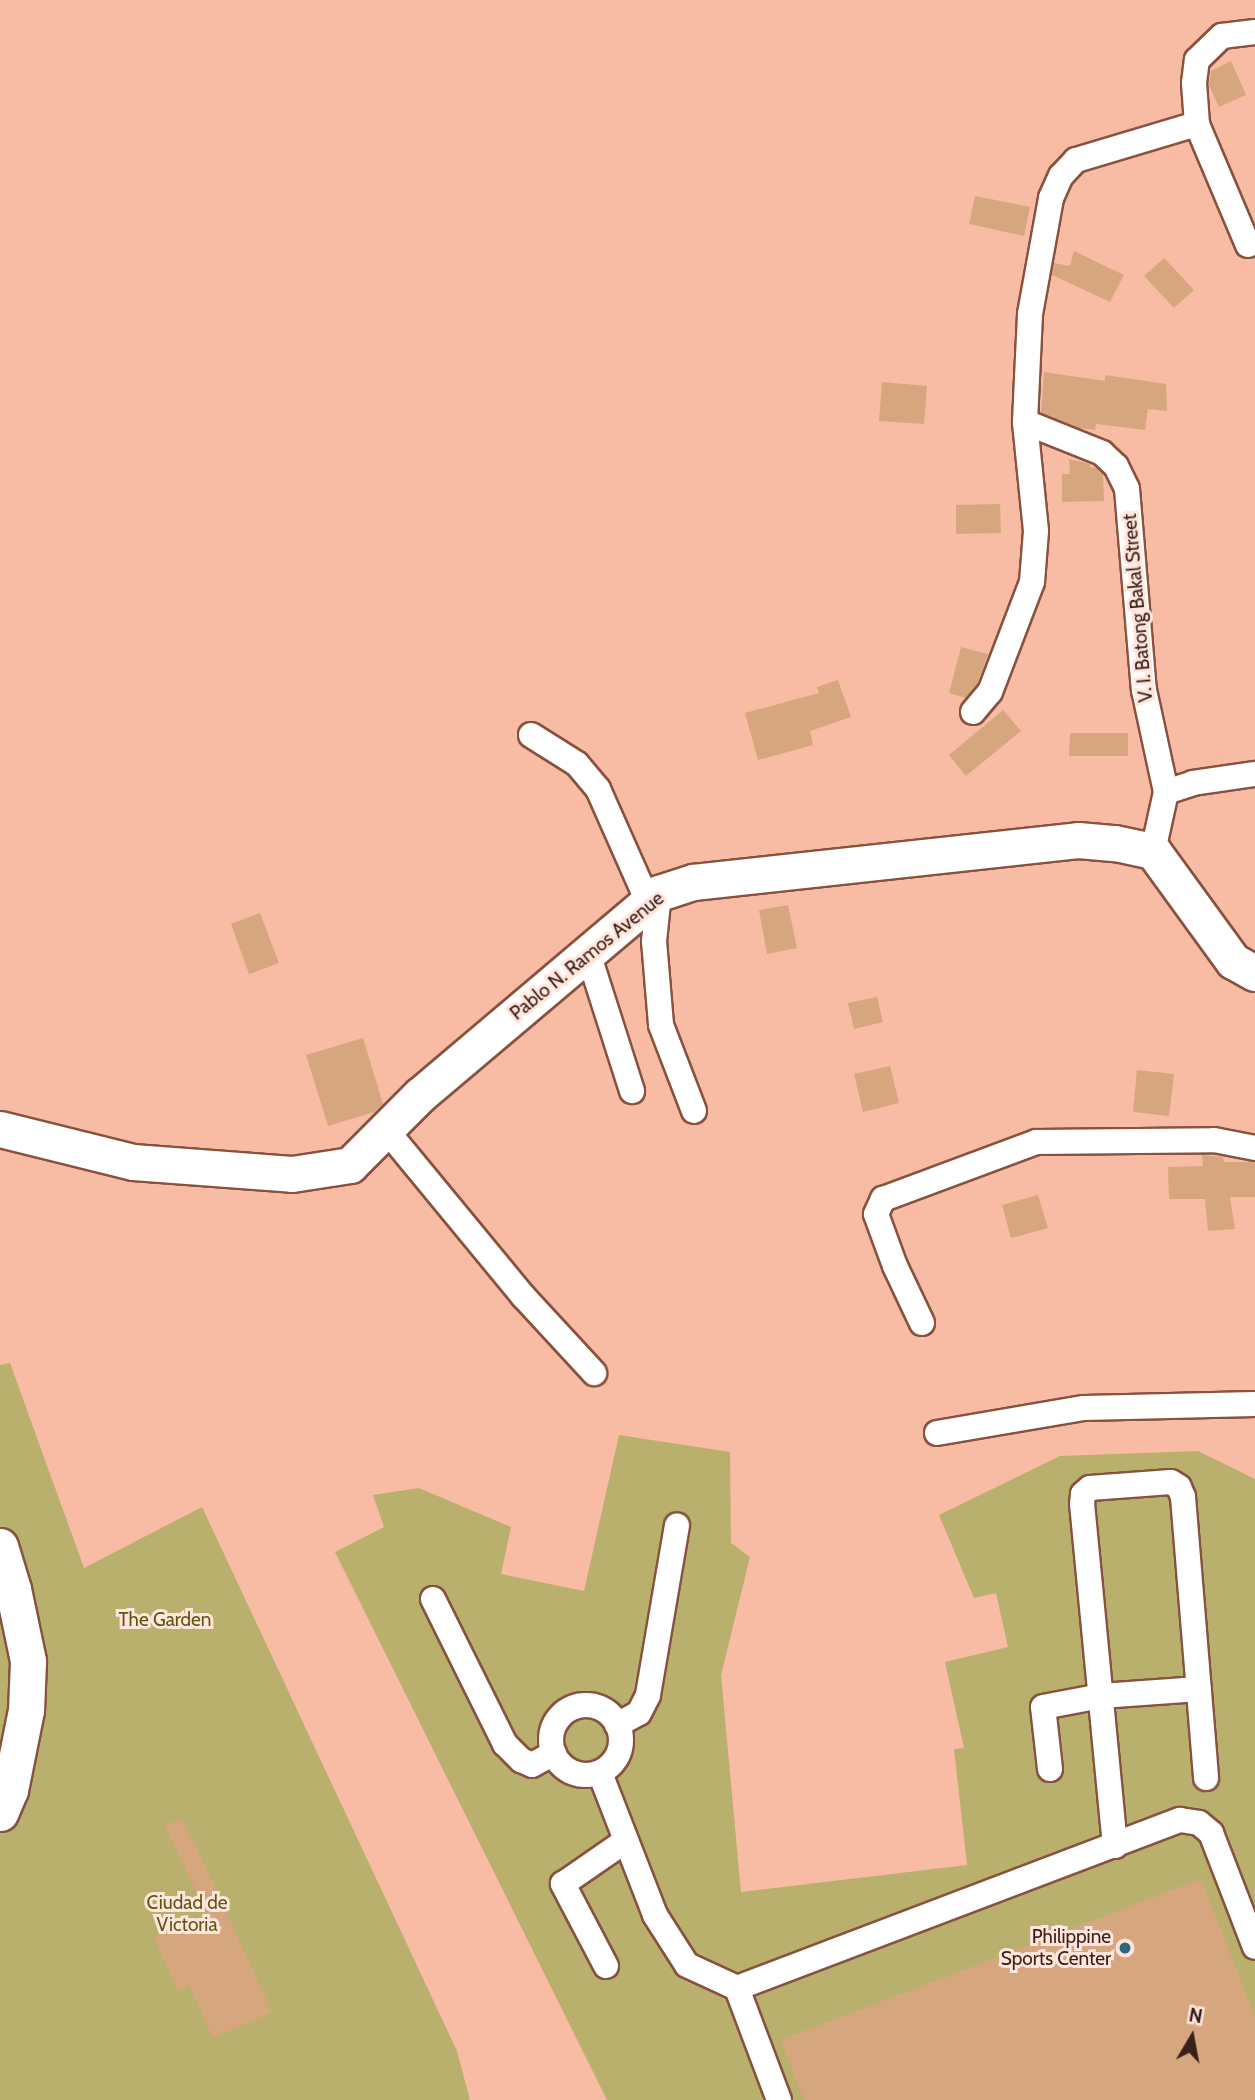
<!DOCTYPE html>
<style>
body{margin:0}
#map{position:relative;width:1255px;height:2100px;overflow:hidden;background:#f8bba4;font-family:Cabin,sans-serif}
div>[style]{position:absolute}
[style*='--x']{left:calc(var(--x)*1px);top:calc(var(--y)*1px);width:calc(var(--w)*1px);rotate:calc(var(--a)*1deg)}
.green>*{inset:0;background:#b9b06e}
.building>*{inset:0;background:#d6a77f}
.roads{filter:drop-shadow(2px 0 #87523e) drop-shadow(-2px 0 #87523e) drop-shadow(0 2px #87523e) drop-shadow(0 -2px #87523e)}
.street>*{height:24px;margin:-12px;padding:0 12px;transform-origin:12px;border-radius:12px;background:#fff}
.street>.ring{margin:-12px;padding:0;box-sizing:content-box;background:none;border:24px solid #fff;border-radius:50%}
.secondary>*{height:35px;margin:-17.5px;padding:0 17.5px;transform-origin:17.5px;border-radius:17.5px;background:#fff}
.dots>*{width:19px;height:19px;translate:-50% -50%;box-sizing:border-box;border:4px solid #ffe5dc;border-radius:50%}
span{translate:-50% -50%;white-space:nowrap;text-align:center;line-height:1.15;-webkit-text-stroke:6px #ffe5dc;paint-order:stroke}
.street-label{font-size:19px;color:#382119}
.park-label{font-size:19px;color:#5f5614}
.poi-label{font-size:19px;color:#382119}
.right{translate:-100% -50%;text-align:right}
.north{position:absolute;left:1157px;top:2002px;width:70px;height:70px;-webkit-text-stroke:5px #ffe5dc;paint-order:stroke;rotate:10deg;font-size:19px;font-weight:700;line-height:28px;text-align:center;color:#382119}
.north::after{content:'';display:block;margin:auto;width:24px;height:32px;background:#382119;clip-path:polygon(50% 0,100% 100%,50% 72%,0 100%)}
</style>
<div id="map">
<div class="green">
<div style="clip-path:polygon(10px 1363px,84px 1568px,202px 1507px,457px 2051px,470px 2100px,0 2100px,0 1365px)"></div>
<div style="clip-path:polygon(619px 1435px,730px 1452px,731px 1543px,750px 1557px,721px 1675px,741px 1892px,967px 1865px,954px 1749px,964px 1748px,945px 1662px,1008px 1647px,996px 1593px,974px 1598px,939px 1515px,1060px 1456px,1198px 1451px,1255px 1479px,1255px 2100px,607px 2100px,335px 1552px,384px 1527px,373px 1495px,419px 1488px,511px 1527px,501px 1574px,584px 1591px)"></div>
</div>
<div class="building">
<div style="clip-path:polygon(1231px 61px,1246px 95px,1219px 107px,1209px 85px,1211px 71px)"></div>
<div style="clip-path:polygon(975px 196px,1030px 207px,1024px 236px,969px 224px)"></div>
<div style="clip-path:polygon(1074px 251px,1124px 275px,1110px 302px,1052px 275px,1054px 263px,1070px 266px)"></div>
<div style="clip-path:polygon(1164px 258px,1194px 290px,1174px 308px,1144px 276px)"></div>
<div style="clip-path:polygon(1044px 372px,1105px 381px,1105px 375px,1166px 384px,1167px 411px,1148px 409px,1145px 430px,1096px 424px,1095px 430px,1079px 428px,1041px 413px)"></div>
<div style="clip-path:polygon(882px 382px,927px 386px,924px 424px,879px 421px)"></div>
<div style="clip-path:polygon(1069px 459px,1090px 464px,1090px 467px,1096px 468px,1103px 474px,1104px 501px,1062px 502px,1062px 474px,1070px 474px)"></div>
<div style="clip-path:polygon(1000px 504px,1001px 533px,956px 534px,956px 505px)"></div>
<div style="clip-path:polygon(961px 647px,988px 654px,977px 684px,966px 698px,949px 693px)"></div>
<div style="clip-path:polygon(838px 680px,851px 717px,810px 731px,813px 745px,758px 760px,745px 713px,819px 693px,817px 687px)"></div>
<div style="clip-path:polygon(1003px 710px,1021px 731px,966px 776px,949px 755px)"></div>
<div style="clip-path:polygon(1070px 733px,1128px 733px,1128px 756px,1069px 756px)"></div>
<div style="clip-path:polygon(788px 905px,797px 948px,767px 954px,759px 910px)"></div>
<div style="clip-path:polygon(260px 913px,279px 963px,249px 974px,231px 924px)"></div>
<div style="clip-path:polygon(877px 997px,883px 1022px,854px 1029px,848px 1003px)"></div>
<div style="clip-path:polygon(363px 1038px,383px 1104px,374px 1112px,328px 1126px,306px 1055px)"></div>
<div style="clip-path:polygon(890px 1066px,899px 1103px,863px 1112px,854px 1074px)"></div>
<div style="clip-path:polygon(1137px 1070px,1174px 1074px,1169px 1116px,1133px 1112px)"></div>
<div style="clip-path:polygon(1202px 1155px,1223px 1157px,1224px 1162px,1255px 1162px,1255px 1197px,1230px 1197px,1235px 1229px,1208px 1231px,1205px 1199px,1169px 1199px,1168px 1167px,1203px 1166px)"></div>
<div style="clip-path:polygon(1038px 1195px,1048px 1228px,1011px 1238px,1002px 1205px)"></div>
<div style="clip-path:polygon(183px 1818px,272px 2012px,213px 2038px,189px 1985px,178px 1991px,154px 1937px,207px 1914px,165px 1826px)"></div>
<div style="clip-path:polygon(1201px 1879px,1255px 2017px,1255px 2100px,804px 2100px,781px 2040px)"></div>
</div>
<div class="roads">
<div class="street">
<div style="--x:1248;--y:245;--w:131;--a:-112.9"></div>
<div style="--x:1197;--y:124;--w:41;--a:-94.2"></div>
<div style="--x:1194;--y:83;--w:23;--a:-83"></div>
<div style="--x:1197;--y:60;--w:35;--a:-44"></div>
<div style="--x:1222;--y:36;--w:33;--a:-7"></div>
<div style="--x:1025;--y:422;--w:83;--a:21.9"></div>
<div style="--x:1102;--y:453;--w:19;--a:43"></div>
<div style="--x:1116;--y:466;--w:25;--a:64"></div>
<div style="--x:1127;--y:489;--w:202;--a:85.2"></div>
<div style="--x:1144;--y:690;--w:104;--a:77.8"></div>
<div style="--x:1166;--y:792;--w:60;--a:102.4"></div>
<div style="--x:973;--y:712;--w:26;--a:-50"></div>
<div style="--x:990;--y:692;--w:118;--a:-69.1"></div>
<div style="--x:1032;--y:582;--w:51;--a:-85.5"></div>
<div style="--x:1036;--y:531;--w:110;--a:-95.8"></div>
<div style="--x:1025;--y:422;--w:44;--a:-87.4"></div>
<div style="--x:1027;--y:378;--w:64;--a:-87.3"></div>
<div style="--x:1030;--y:314;--w:118;--a:-79.7"></div>
<div style="--x:1051;--y:198;--w:24;--a:-66"></div>
<div style="--x:1061;--y:176;--w:22;--a:-47"></div>
<div style="--x:1076;--y:160;--w:126;--a:-16.6"></div>
<div style="--x:531;--y:735;--w:54;--a:32.2"></div>
<div style="--x:577;--y:764;--w:33;--a:50"></div>
<div style="--x:598;--y:789;--w:124;--a:66.1"></div>
<div style="--x:1166;--y:792;--w:28;--a:-18"></div>
<div style="--x:1193;--y:783;--w:63;--a:-8.3"></div>
<div style="--x:659;--y:893;--w:48;--a:95.9"></div>
<div style="--x:654;--y:941;--w:84;--a:85.2"></div>
<div style="--x:661;--y:1025;--w:92;--a:69"></div>
<div style="--x:588;--y:953;--w:145;--a:72.3"></div>
<div style="--x:387;--y:1131;--w:214;--a:50.5"></div>
<div style="--x:523;--y:1296;--w:105;--a:47.3"></div>
<div style="--x:922;--y:1323;--w:63;--a:-115.3"></div>
<div style="--x:895;--y:1266;--w:55;--a:-110.1"></div>
<div style="--x:876;--y:1214;--w:17;--a:-65"></div>
<div style="--x:883;--y:1199;--w:163;--a:-20.4"></div>
<div style="--x:1036;--y:1142;--w:178;--a:-0.6"></div>
<div style="--x:1214;--y:1140;--w:42;--a:11"></div>
<div style="--x:937;--y:1433;--w:149;--a:-9.7"></div>
<div style="--x:1084;--y:1408;--w:171;--a:-1.3"></div>
<div style="--x:433;--y:1599;--w:162;--a:63.6"></div>
<div style="--x:505;--y:1744;--w:23;--a:45"></div>
<div style="--x:521;--y:1760;--w:12;--a:24"></div>
<div style="--x:532;--y:1765;--w:25;--a:-29"></div>
<div class="ring" style="left:551px;top:1705px;width:46px;height:46px"></div>
<div style="--x:617;--y:1725;--w:25;--a:-29"></div>
<div style="--x:639;--y:1713;--w:20;--a:-63"></div>
<div style="--x:648;--y:1695;--w:172;--a:-80.3"></div>
<div style="--x:1050;--y:1769;--w:62;--a:-96.4"></div>
<div style="--x:1043;--y:1707;--w:59;--a:-10.7"></div>
<div style="--x:1101;--y:1696;--w:98;--a:-4.1"></div>
<div style="--x:600;--y:1773;--w:152;--a:68.8"></div>
<div style="--x:655;--y:1915;--w:59;--a:57.4"></div>
<div style="--x:687;--y:1965;--w:55;--a:24.7"></div>
<div style="--x:1115;--y:1846;--w:344;--a:-95.5"></div>
<div style="--x:1082;--y:1504;--w:10;--a:-84"></div>
<div style="--x:1083;--y:1494;--w:9;--a:-41"></div>
<div style="--x:1090;--y:1488;--w:81;--a:-4.2"></div>
<div style="--x:1171;--y:1482;--w:9;--a:32"></div>
<div style="--x:1179;--y:1487;--w:11;--a:68"></div>
<div style="--x:1183;--y:1497;--w:282;--a:85.3"></div>
<div style="--x:606;--y:1966;--w:93;--a:-117.7"></div>
<div style="--x:563;--y:1884;--w:75;--a:-34.7"></div>
<div style="--x:779;--y:2100;--w:120;--a:-110.6"></div>
<div style="--x:737;--y:1988;--w:474;--a:-20.8"></div>
<div style="--x:1180;--y:1820;--w:19;--a:9"></div>
<div style="--x:1199;--y:1823;--w:16;--a:40"></div>
<div style="--x:1211;--y:1833;--w:122;--a:68.9"></div>
</div>
<div class="secondary">
<div style="--x:0;--y:1129;--w:137;--a:13.9"></div>
<div style="--x:133;--y:1162;--w:159;--a:4.3"></div>
<div style="--x:292;--y:1174;--w:59;--a:-8.8"></div>
<div style="--x:350;--y:1165;--w:99;--a:-45"></div>
<div style="--x:420;--y:1095;--w:313;--a:-40.2"></div>
<div style="--x:659;--y:893;--w:36;--a:-18"></div>
<div style="--x:693;--y:882;--w:387;--a:-6.2"></div>
<div style="--x:1078;--y:840;--w:37;--a:5"></div>
<div style="--x:1115;--y:843;--w:39;--a:12"></div>
<div style="--x:1153;--y:851;--w:136;--a:54"></div>
<div style="--x:1233;--y:961;--w:25;--a:29"></div>
<div style="--x:0;--y:1546;--w:45;--a:73.2"></div>
<div style="--x:13;--y:1589;--w:74;--a:78.2"></div>
<div style="--x:28;--y:1661;--w:49;--a:92.3"></div>
<div style="--x:26;--y:1710;--w:82;--a:101.3"></div>
<div style="--x:10;--y:1790;--w:25;--a:113"></div>
</div>
</div>
<div class="dots">
<div style="left:1125px;top:1948px;background:#296a7d"></div>
</div>
<div class="street-label">
<span style="left:1138px;top:608px;rotate:-95deg">V. I. Batong Bakal Street</span>
<span style="left:587px;top:956px;rotate:-39deg">Pablo N. Ramos Avenue</span>
</div>
<div class="park-label">
<span style="left:165px;top:1620px">The Garden</span>
<span style="left:187px;top:1914px">Ciudad de<br>Victoria</span>
</div>
<div class="poi-label">
<span class="right" style="left:1111px;top:1948px">Philippine<br>Sports Center</span>
</div>
<div class="north">N</div>
</div>
